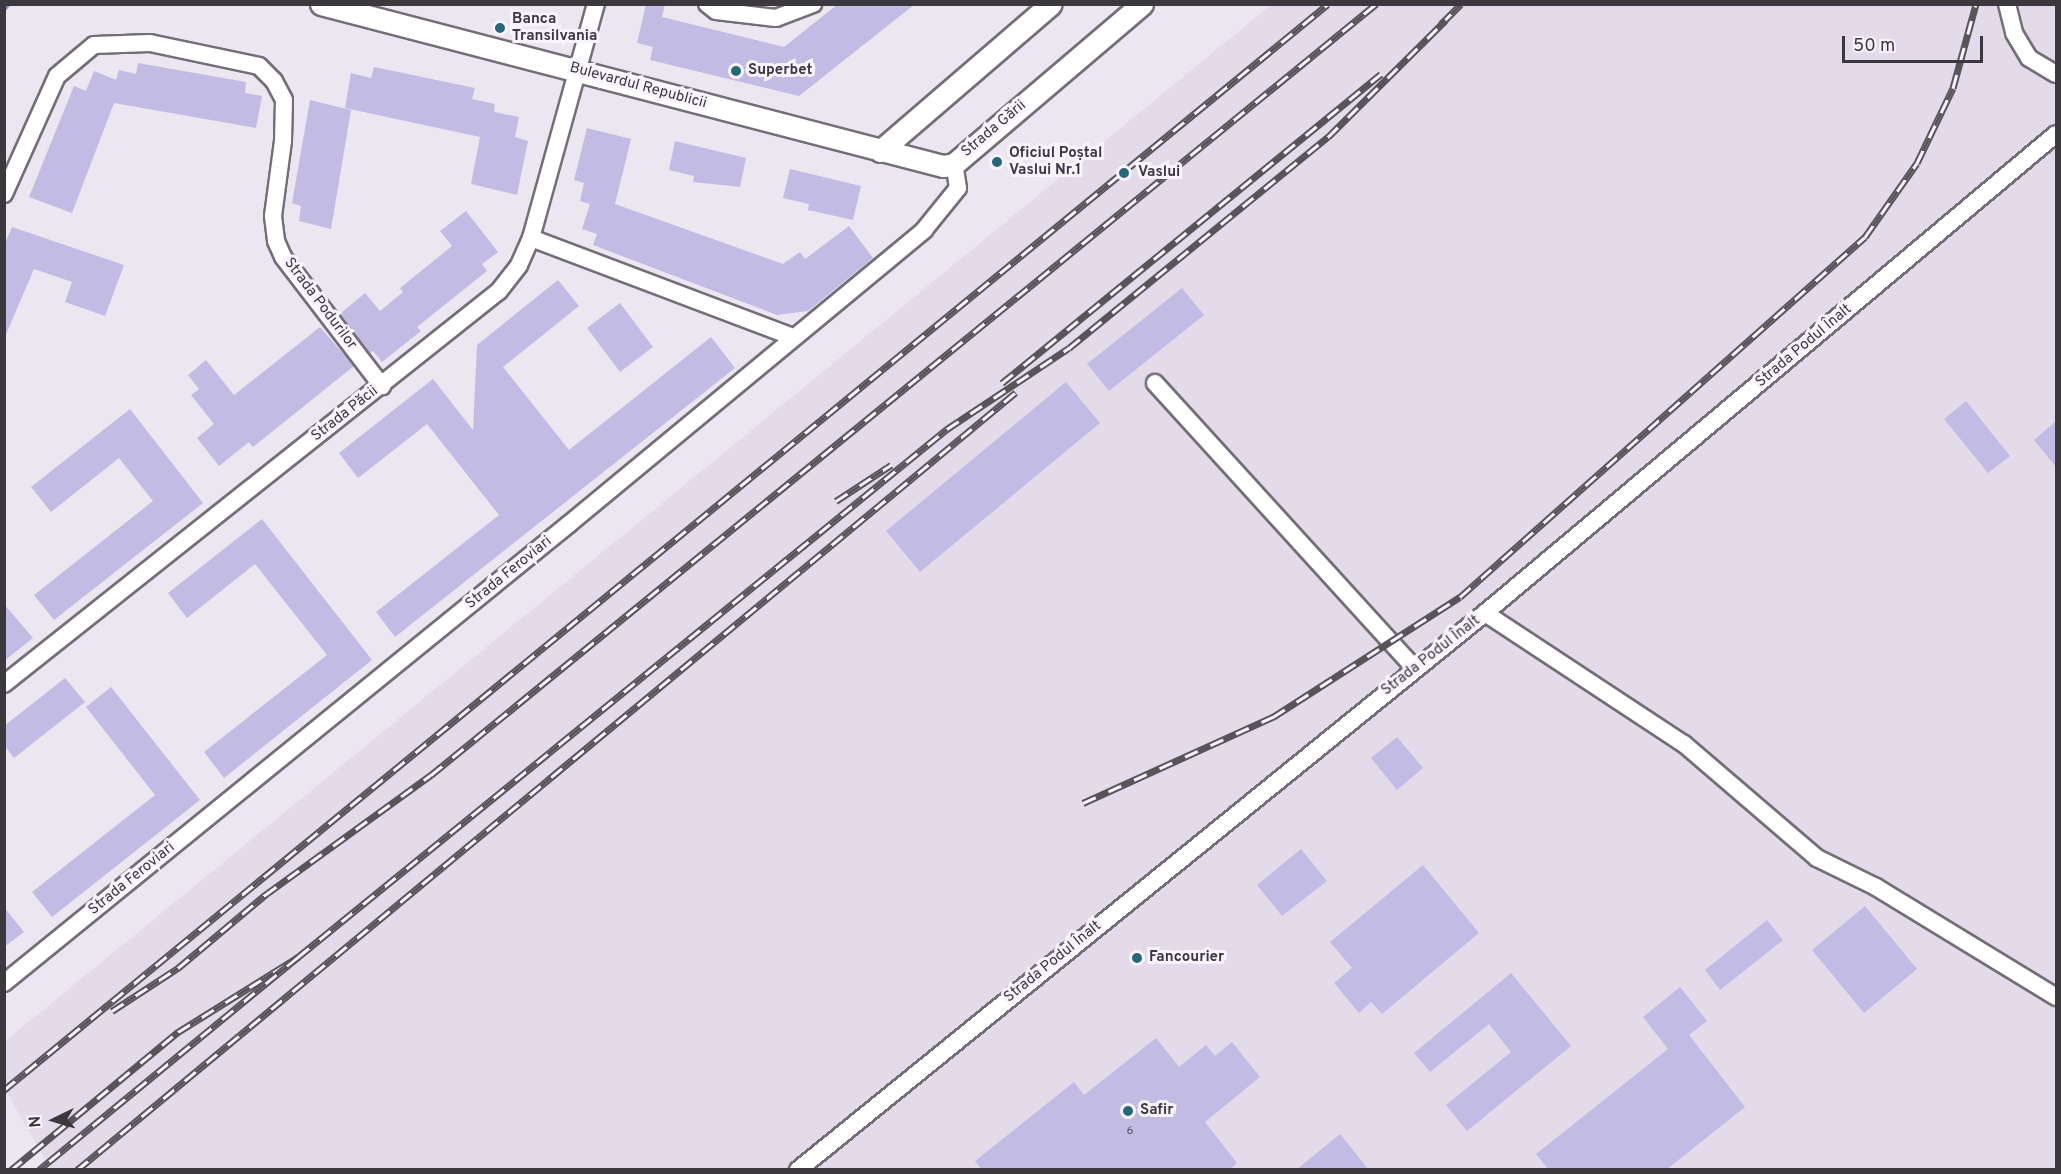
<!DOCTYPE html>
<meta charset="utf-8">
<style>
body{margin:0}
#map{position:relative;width:2061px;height:1174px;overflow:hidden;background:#ebe6f0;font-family:Overpass,sans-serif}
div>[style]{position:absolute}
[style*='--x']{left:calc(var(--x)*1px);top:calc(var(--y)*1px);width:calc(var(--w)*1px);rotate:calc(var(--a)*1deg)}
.built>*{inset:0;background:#e3daea}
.stream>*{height:5px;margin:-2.5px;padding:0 2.5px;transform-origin:2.5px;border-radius:2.5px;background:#828bb0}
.building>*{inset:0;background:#c2bce5}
.roads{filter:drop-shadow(2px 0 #736e77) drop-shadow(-2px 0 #736e77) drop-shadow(0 2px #736e77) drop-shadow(0 -2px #736e77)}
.minor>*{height:16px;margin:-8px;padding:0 8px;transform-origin:8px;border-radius:8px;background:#fff}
.tertiary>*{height:21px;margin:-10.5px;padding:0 10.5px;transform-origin:10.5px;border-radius:10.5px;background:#fff}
.rail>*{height:7px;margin-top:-3.5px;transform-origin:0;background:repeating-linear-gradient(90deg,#f9f3fd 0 14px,#58555a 0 28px);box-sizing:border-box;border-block:2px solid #58555a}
.dots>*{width:16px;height:16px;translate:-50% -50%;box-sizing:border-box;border:3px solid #f9f3fd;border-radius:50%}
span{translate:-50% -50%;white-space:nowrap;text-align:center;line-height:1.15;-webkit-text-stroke:6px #f9f3fd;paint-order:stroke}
.number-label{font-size:12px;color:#5d5a67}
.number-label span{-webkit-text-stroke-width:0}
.poi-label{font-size:15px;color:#3b393d;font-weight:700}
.left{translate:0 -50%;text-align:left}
.street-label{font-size:15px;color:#3b393d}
.frame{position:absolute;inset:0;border:6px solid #3b393d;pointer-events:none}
.north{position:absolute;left:24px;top:1090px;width:60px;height:60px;-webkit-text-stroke:4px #f9f3fd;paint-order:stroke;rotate:265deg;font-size:16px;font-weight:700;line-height:24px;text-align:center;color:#3b393d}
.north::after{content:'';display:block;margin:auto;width:21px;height:27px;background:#3b393d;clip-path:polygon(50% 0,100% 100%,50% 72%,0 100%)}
.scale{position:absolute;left:1842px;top:36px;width:141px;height:27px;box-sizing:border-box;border:3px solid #3b393d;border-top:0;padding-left:8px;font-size:18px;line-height:21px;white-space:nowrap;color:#3b393d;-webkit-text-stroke:4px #f9f3fd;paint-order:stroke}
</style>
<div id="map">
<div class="built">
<div style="clip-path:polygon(1271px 5px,2056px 5px,2056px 1169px,51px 1169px,5px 1090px,4px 1042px)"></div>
</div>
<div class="stream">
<div style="--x:4;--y:8;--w:5;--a:-53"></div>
</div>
<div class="building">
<div style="clip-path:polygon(646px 4px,665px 4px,662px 17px,784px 47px,838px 4px,915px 4px,799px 96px,650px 60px,653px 47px,637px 43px)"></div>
<div style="clip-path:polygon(138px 63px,246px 82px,245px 93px,262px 96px,256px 128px,114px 103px,72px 213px,29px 197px,74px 86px,86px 91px,94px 71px,116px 80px,119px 70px,136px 74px)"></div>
<div style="clip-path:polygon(374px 67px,475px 88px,472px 99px,495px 104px,494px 112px,519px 117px,515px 137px,528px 141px,517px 195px,471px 184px,480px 137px,345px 108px,351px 73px,371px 78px)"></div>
<div style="clip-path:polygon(310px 100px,351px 110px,331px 229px,299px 221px,301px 206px,292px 203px)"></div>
<div style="clip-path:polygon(587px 128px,631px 139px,615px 204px,783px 264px,800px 252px,805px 259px,849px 226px,873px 258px,808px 311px,777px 315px,593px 245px,597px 234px,582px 229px,590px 204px,580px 201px,584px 183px,574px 180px)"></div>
<div style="clip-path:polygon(675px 141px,746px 158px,740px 187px,693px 182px,694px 176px,669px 170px)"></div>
<div style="clip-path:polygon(790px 169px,861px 186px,853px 220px,808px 210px,809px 204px,783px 198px)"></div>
<div style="clip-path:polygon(466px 211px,498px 252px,482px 264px,487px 271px,417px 327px,421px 331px,382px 362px,373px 351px,370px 353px,340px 314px,365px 293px,380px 311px,403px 292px,400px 288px,452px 246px,440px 231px)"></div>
<div style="clip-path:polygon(12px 227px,124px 265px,105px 316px,65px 302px,72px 282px,34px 269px,4px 339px,4px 246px)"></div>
<div style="clip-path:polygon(558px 280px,579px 306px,503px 367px,569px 450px,711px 337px,735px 368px,395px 637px,376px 612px,499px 515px,427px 424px,358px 478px,339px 453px,433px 379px,473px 430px,477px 345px)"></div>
<div style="clip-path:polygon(1182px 288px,1204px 315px,1109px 391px,1087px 364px)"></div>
<div style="clip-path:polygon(620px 303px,653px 347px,620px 372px,587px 328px)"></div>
<div style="clip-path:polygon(320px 327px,354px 366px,253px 447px,249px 442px,219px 466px,197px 438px,214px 424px,191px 395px,199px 389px,188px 375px,206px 360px,234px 395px)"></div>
<div style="clip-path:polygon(1066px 382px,1100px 423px,920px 572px,886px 531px)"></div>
<div style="clip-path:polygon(1966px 401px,2010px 456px,1988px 473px,1944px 419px)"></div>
<div style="clip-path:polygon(130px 409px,203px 503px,54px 620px,34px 595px,153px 501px,119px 458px,51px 512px,31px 487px)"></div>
<div style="clip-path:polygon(2056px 421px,2056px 467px,2034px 440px)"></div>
<div style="clip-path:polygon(262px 519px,372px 660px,224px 778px,204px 752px,327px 655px,255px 564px,187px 618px,168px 593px)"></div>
<div style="clip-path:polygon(4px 604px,33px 638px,4px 661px)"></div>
<div style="clip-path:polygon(65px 678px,85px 702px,14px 758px,4px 745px,4px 726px)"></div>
<div style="clip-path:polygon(111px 687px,200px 800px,52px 917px,32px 892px,155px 795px,86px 707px)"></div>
<div style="clip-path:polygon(1397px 737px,1423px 768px,1397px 790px,1371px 758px)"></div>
<div style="clip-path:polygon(1301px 849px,1327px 881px,1282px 916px,1257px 885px)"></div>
<div style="clip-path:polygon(1423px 865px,1479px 933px,1382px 1014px,1371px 1002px,1359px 1013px,1334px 983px,1352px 968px,1330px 942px)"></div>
<div style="clip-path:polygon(1865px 906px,1917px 969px,1864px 1013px,1812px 950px)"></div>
<div style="clip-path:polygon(4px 907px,24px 932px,4px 947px)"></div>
<div style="clip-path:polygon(1767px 920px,1783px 940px,1720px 990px,1705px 970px)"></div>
<div style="clip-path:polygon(1511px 973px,1571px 1046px,1467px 1131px,1446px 1105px,1511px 1052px,1489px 1024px,1430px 1072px,1414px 1053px)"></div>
<div style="clip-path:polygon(1680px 987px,1707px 1021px,1689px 1035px,1745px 1107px,1666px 1170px,1549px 1170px,1536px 1154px,1668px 1049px,1643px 1017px)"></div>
<div style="clip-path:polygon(1156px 1038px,1179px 1067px,1206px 1045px,1215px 1056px,1232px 1042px,1260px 1077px,1205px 1122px,1237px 1163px,1229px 1170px,982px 1170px,975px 1161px,1074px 1082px,1084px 1095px)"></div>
<div style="clip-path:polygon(1340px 1134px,1369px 1170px,1296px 1170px)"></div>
</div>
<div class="roads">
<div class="minor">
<div style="--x:707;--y:4;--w:11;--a:38"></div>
<div style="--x:716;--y:11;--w:60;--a:6.7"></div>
<div style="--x:776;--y:18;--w:40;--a:-21"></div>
<div style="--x:2007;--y:4;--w:30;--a:76"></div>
<div style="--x:2014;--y:33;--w:29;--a:59"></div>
<div style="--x:2029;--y:58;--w:31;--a:31"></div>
<div style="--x:4;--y:194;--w:129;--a:-65.8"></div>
<div style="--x:57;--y:76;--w:48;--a:-40"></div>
<div style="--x:94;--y:45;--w:56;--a:-2"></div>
<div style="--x:150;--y:43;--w:111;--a:11.9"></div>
<div style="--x:259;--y:66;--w:21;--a:45"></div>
<div style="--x:274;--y:81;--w:21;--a:62"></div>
<div style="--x:284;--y:100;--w:41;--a:91.4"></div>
<div style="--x:283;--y:141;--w:76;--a:97.6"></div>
<div style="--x:273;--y:216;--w:25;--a:83"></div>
<div style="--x:276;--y:241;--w:17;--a:66"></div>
<div style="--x:283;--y:257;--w:163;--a:52.5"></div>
<div style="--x:531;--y:238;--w:280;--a:20.7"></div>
<div style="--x:1155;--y:383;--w:385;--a:47.7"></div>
<div style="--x:1485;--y:613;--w:238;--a:33.4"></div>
<div style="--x:1684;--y:744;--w:175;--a:40.6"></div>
<div style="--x:1817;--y:858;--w:66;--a:26.2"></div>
<div style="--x:1876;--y:887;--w:211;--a:31.4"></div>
<div style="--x:4;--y:684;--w:632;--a:-38.45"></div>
<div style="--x:499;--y:291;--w:33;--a:-52"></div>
<div style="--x:519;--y:265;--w:30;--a:-66"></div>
<div style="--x:531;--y:238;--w:243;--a:-74.5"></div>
<div style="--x:4;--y:983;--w:728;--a:-39.09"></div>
<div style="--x:569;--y:524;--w:461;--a:-39.6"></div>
<div style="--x:924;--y:230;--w:54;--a:-51"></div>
<div style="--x:958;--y:188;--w:24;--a:-99"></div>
<div style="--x:798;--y:1170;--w:884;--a:-39.03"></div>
<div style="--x:1485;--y:613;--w:745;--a:-39.99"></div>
</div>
<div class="tertiary">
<div style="--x:321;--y:4;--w:643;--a:14.6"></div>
<div style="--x:943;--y:166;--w:11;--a:-10"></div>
<div style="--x:954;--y:164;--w:247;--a:-40.4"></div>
<div style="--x:880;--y:151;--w:225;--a:-40.7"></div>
</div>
</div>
<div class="rail">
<div style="--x:1441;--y:24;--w:28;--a:-45"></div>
<div style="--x:1002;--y:383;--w:489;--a:-39.2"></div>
<div style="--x:836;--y:501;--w:66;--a:-33.2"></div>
<div style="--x:1083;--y:803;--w:209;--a:-24.4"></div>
<div style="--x:1273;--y:717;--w:222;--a:-32.7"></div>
<div style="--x:1460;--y:597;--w:542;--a:-41.63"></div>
<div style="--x:1865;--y:237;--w:90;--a:-54.9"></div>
<div style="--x:1917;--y:163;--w:83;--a:-64.4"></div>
<div style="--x:1953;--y:88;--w:87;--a:-74.7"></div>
<div style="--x:298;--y:957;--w:837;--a:-39.13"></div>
<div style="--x:947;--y:429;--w:146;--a:-33.6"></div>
<div style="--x:1069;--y:348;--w:334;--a:-39.2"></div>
<div style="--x:1328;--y:137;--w:166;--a:-44.8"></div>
<div style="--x:112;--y:1011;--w:79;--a:-33.1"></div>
<div style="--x:178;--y:968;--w:114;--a:-40"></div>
<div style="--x:265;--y:895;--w:205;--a:-35.9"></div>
<div style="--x:431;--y:775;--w:1220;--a:-39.21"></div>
<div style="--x:4;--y:1090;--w:1712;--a:-39.36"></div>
<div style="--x:11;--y:1170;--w:217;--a:-39.6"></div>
<div style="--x:178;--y:1032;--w:142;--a:-32"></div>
<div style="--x:298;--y:957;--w:335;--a:140.6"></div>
<div style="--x:77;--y:1170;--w:1219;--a:-39.64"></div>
</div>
<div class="dots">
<div style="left:500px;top:28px;background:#25687a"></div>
<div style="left:736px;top:71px;background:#25687a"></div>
<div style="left:997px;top:162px;background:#25687a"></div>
<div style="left:1124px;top:173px;background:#25687a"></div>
<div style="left:1137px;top:958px;background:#25687a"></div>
<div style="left:1128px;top:1111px;background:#25687a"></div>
</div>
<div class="number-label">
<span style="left:1130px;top:1132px">6</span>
</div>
<div class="poi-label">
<span class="left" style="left:512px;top:28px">Banca<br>Transilvania</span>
<span class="left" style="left:748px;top:71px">Superbet</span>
<span class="left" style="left:1009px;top:162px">Oficiul Poștal<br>Vaslui Nr.1</span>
<span class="left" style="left:1138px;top:173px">Vaslui</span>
<span class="left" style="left:1149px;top:958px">Fancourier</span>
<span class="left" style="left:1140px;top:1111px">Safir</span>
</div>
<div class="street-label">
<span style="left:638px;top:86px;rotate:15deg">Bulevardul Republicii</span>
<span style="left:994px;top:129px;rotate:-40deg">Strada Gării</span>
<span style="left:320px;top:304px;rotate:53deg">Strada Podurilor</span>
<span style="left:1804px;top:346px;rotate:-40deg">Strada Podul Înalt</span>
<span style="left:345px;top:414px;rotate:-38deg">Strada Păcii</span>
<span style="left:509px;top:573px;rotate:-39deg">Strada Feroviari</span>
<span style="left:1431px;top:656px;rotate:-38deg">Strada Podul Înalt</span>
<span style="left:132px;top:879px;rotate:-39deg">Strada Feroviari</span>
<span style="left:1053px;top:962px;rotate:-39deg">Strada Podul Înalt</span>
</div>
<div class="frame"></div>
<div class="north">N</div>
<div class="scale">50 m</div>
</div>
